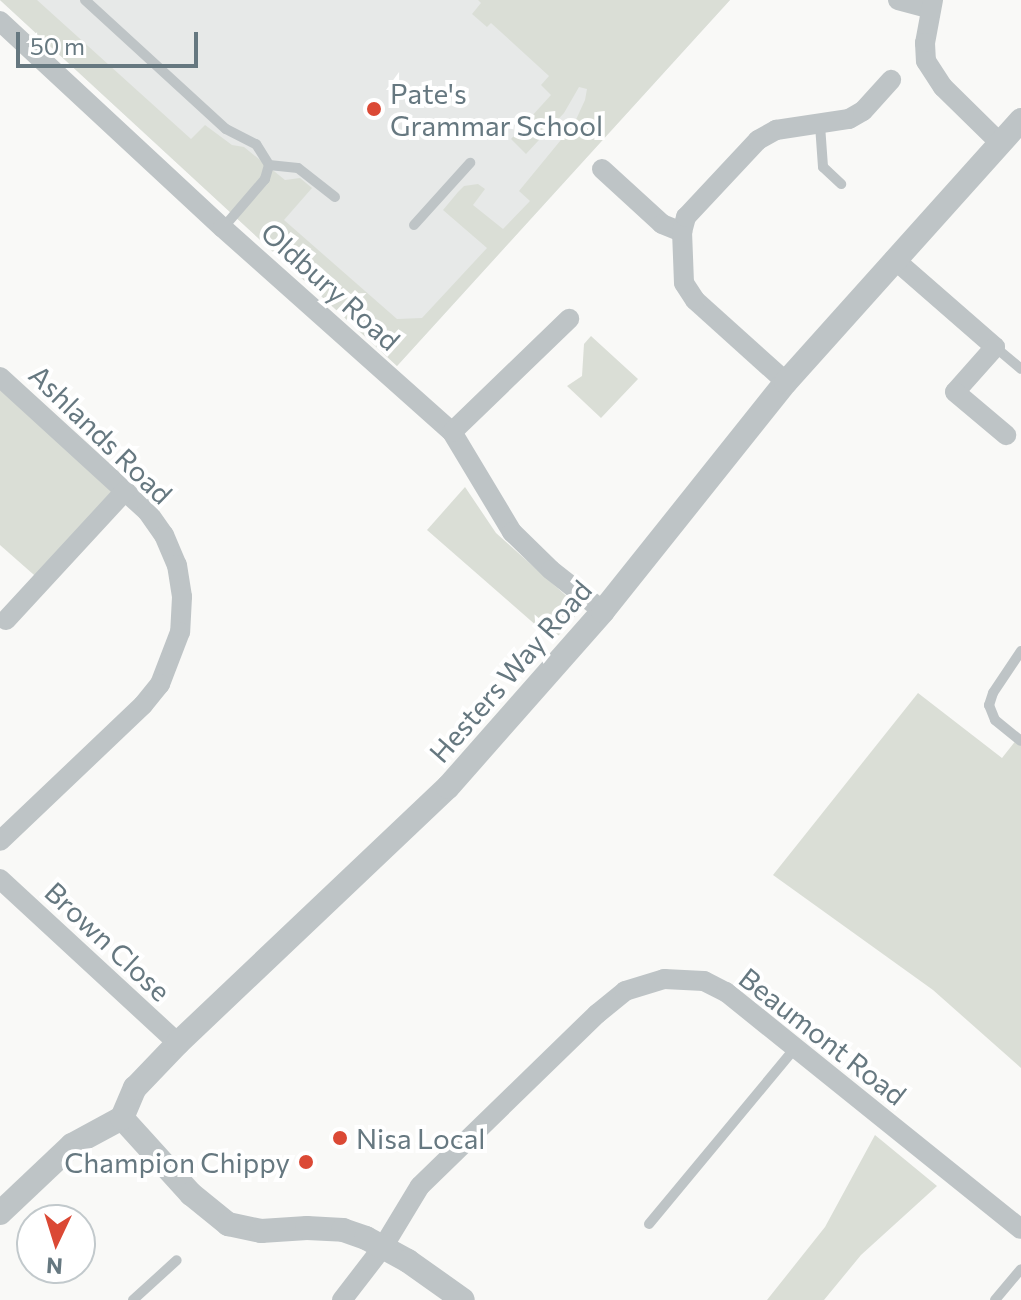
<!DOCTYPE html>
<style>
body{margin:0}
#map{position:relative;width:1021px;height:1300px;overflow:hidden;background:#f9f9f7;font-family:Commissioner,sans-serif}
div>[style]{position:absolute}
[style*='--x']{left:calc(var(--x)*1px);top:calc(var(--y)*1px);width:calc(var(--w)*1px);rotate:calc(var(--a)*1deg)}
.built>*{inset:0;background:#e7e9e8}
.green>*{inset:0;background:#daded6}
.service>*{height:10px;margin:-5px;padding:0 5px;transform-origin:5px;border-radius:5px;background:#bec4c6}
.minor>*{height:20px;margin:-10px;padding:0 10px;transform-origin:10px;border-radius:10px;background:#bec4c6}
.tertiary>*{height:24px;margin:-12px;padding:0 12px;transform-origin:12px;border-radius:12px;background:#bec4c6}
.dots>*{width:22px;height:22px;translate:-50% -50%;box-sizing:border-box;border:4px solid #fff;border-radius:50%}
span{translate:-50% -50%;white-space:nowrap;text-align:center;line-height:1.15;-webkit-text-stroke:8px #fff;paint-order:stroke}
.poi-label{font-size:28px;color:#667880}
.left{translate:0 -50%;text-align:left}
.right{translate:-100% -50%;text-align:right}
.street-label{font-size:28px;color:#667880}
.north{position:absolute;left:16px;top:1204px;width:80px;height:80px;box-sizing:border-box;background:#fff;border:2px solid #c2c9cc;border-radius:50%;rotate:184deg;font-size:22px;font-weight:700;line-height:32px;text-align:center;color:#667880}
.north::after{content:'';display:block;margin:auto;width:28px;height:36px;background:#db4935;clip-path:polygon(50% 0,100% 100%,50% 72%,0 100%)}
.scale{position:absolute;left:16px;top:32px;width:182px;height:36px;box-sizing:border-box;border:4px solid #667880;border-top:0;padding-left:10px;font-size:24px;line-height:28px;white-space:nowrap;color:#667880;-webkit-text-stroke:6px #fff;paint-order:stroke}
</style>
<div id="map">
<div class="built">
<div style="clip-path:polygon(0 0,730px 0,397px 366px)"></div>
</div>
<div class="green">
<div style="clip-path:polygon(0 0,37px 0,191px 139px,205px 125px,232px 145px,244px 147px,285px 180px,300px 178px,312px 188px,284px 220px,397px 319px,422px 318px,487px 248px,443px 210px,458px 192px,464px 186px,478px 184px,485px 189px,473px 205px,503px 229px,530px 201px,519px 191px,574px 124px,585px 100px,587px 89px,579px 87px,564px 113px,526px 154px,511px 139px,551px 95px,541px 85px,549px 76px,491px 23px,487px 27px,472px 14px,481px 3px,478px 0,730px 0,397px 366px)"></div>
<div style="clip-path:polygon(591px 336px,638px 379px,601px 418px,567px 386px,582px 376px,584px 344px)"></div>
<div style="clip-path:polygon(0 377px,125px 491px,42px 582px,0 545px)"></div>
<div style="clip-path:polygon(465px 487px,496px 533px,581px 609px,554px 641px,427px 530px)"></div>
<div style="clip-path:polygon(918px 693px,1002px 758px,1021px 734px,1021px 1068px,933px 990px,773px 875px)"></div>
<div style="clip-path:polygon(875px 1135px,937px 1186px,861px 1255px,824px 1300px,767px 1300px,825px 1227px)"></div>
</div>
<div class="service">
<div style="--x:85;--y:0;--w:191;--a:42.5"></div>
<div style="--x:226;--y:129;--w:34;--a:27"></div>
<div style="--x:256;--y:144;--w:25;--a:58"></div>
<div style="--x:269;--y:165;--w:15;--a:106"></div>
<div style="--x:265;--y:179;--w:65;--a:130.6"></div>
<div style="--x:820;--y:125;--w:42;--a:85.9"></div>
<div style="--x:823;--y:167;--w:25;--a:43"></div>
<div style="--x:269;--y:165;--w:29;--a:6"></div>
<div style="--x:298;--y:168;--w:47;--a:38.1"></div>
<div style="--x:414;--y:225;--w:84;--a:-47.9"></div>
<div style="--x:995;--y:347;--w:34;--a:40"></div>
<div style="--x:1021;--y:651;--w:50;--a:123.7"></div>
<div style="--x:993;--y:693;--w:13;--a:108"></div>
<div style="--x:989;--y:705;--w:16;--a:68"></div>
<div style="--x:995;--y:720;--w:33;--a:39"></div>
<div style="--x:649;--y:1224;--w:229;--a:-50.3"></div>
<div style="--x:133;--y:1300;--w:59;--a:-42.3"></div>
<div style="--x:995;--y:1300;--w:40;--a:-50"></div>
</div>
<div class="minor">
<div style="--x:898;--y:0;--w:34;--a:15"></div>
<div style="--x:933;--y:0;--w:44;--a:100.5"></div>
<div style="--x:925;--y:43;--w:18;--a:87"></div>
<div style="--x:926;--y:61;--w:31;--a:57"></div>
<div style="--x:943;--y:87;--w:78;--a:44.5"></div>
<div style="--x:0;--y:21;--w:304;--a:42.9"></div>
<div style="--x:223;--y:228;--w:307;--a:41.7"></div>
<div style="--x:452;--y:432;--w:117;--a:59"></div>
<div style="--x:512;--y:532;--w:54;--a:44.3"></div>
<div style="--x:551;--y:570;--w:66;--a:38.3"></div>
<div style="--x:602;--y:169;--w:81;--a:42.5"></div>
<div style="--x:662;--y:224;--w:22;--a:22"></div>
<div style="--x:894;--y:259;--w:134;--a:41.1"></div>
<div style="--x:995;--y:347;--w:60;--a:131.6"></div>
<div style="--x:955;--y:392;--w:67;--a:40.1"></div>
<div style="--x:0;--y:377;--w:199;--a:42.4"></div>
<div style="--x:147;--y:511;--w:29;--a:55"></div>
<div style="--x:164;--y:535;--w:33;--a:67"></div>
<div style="--x:177;--y:565;--w:32;--a:81"></div>
<div style="--x:182;--y:597;--w:35;--a:93"></div>
<div style="--x:180;--y:632;--w:56;--a:111"></div>
<div style="--x:160;--y:684;--w:27;--a:129"></div>
<div style="--x:143;--y:705;--w:197;--a:136.4"></div>
<div style="--x:786;--y:382;--w:122;--a:-138"></div>
<div style="--x:695;--y:300;--w:20;--a:-123"></div>
<div style="--x:684;--y:283;--w:51;--a:-92.2"></div>
<div style="--x:682;--y:232;--w:16;--a:-75"></div>
<div style="--x:686;--y:217;--w:105;--a:-46.9"></div>
<div style="--x:758;--y:140;--w:21;--a:-29"></div>
<div style="--x:776;--y:130;--w:74;--a:-8.6"></div>
<div style="--x:849;--y:119;--w:16;--a:-30"></div>
<div style="--x:863;--y:111;--w:42;--a:-47.9"></div>
<div style="--x:452;--y:432;--w:163;--a:-44"></div>
<div style="--x:6;--y:620;--w:176;--a:-47.3"></div>
<div style="--x:0;--y:879;--w:242;--a:42.7"></div>
<div style="--x:342;--y:1300;--w:67;--a:-52.3"></div>
<div style="--x:383;--y:1247;--w:71;--a:-58.8"></div>
<div style="--x:420;--y:1186;--w:247;--a:-44.2"></div>
<div style="--x:597;--y:1014;--w:36;--a:-39"></div>
<div style="--x:625;--y:991;--w:41;--a:-17.1"></div>
<div style="--x:664;--y:979;--w:40;--a:2.9"></div>
<div style="--x:704;--y:981;--w:25;--a:27"></div>
<div style="--x:726;--y:992;--w:378;--a:38.8"></div>
</div>
<div class="tertiary">
<div style="--x:122;--y:1118;--w:103;--a:47.8"></div>
<div style="--x:191;--y:1194;--w:48;--a:39"></div>
<div style="--x:228;--y:1224;--w:34;--a:12"></div>
<div style="--x:261;--y:1231;--w:46;--a:-3.7"></div>
<div style="--x:307;--y:1228;--w:36;--a:3"></div>
<div style="--x:343;--y:1230;--w:24;--a:19"></div>
<div style="--x:366;--y:1238;--w:48;--a:28.7"></div>
<div style="--x:408;--y:1261;--w:67;--a:35.3"></div>
<div style="--x:0;--y:1213;--w:99;--a:-43.4"></div>
<div style="--x:72;--y:1145;--w:57;--a:-28.4"></div>
<div style="--x:122;--y:1118;--w:33;--a:-67"></div>
<div style="--x:135;--y:1088;--w:62;--a:-46.3"></div>
<div style="--x:178;--y:1043;--w:372;--a:-43.5"></div>
<div style="--x:448;--y:787;--w:235;--a:-48.6"></div>
<div style="--x:603;--y:611;--w:293;--a:-51.4"></div>
<div style="--x:786;--y:382;--w:352;--a:-48.1"></div>
</div>
<div class="dots">
<div style="left:374px;top:109px;background:#db4935"></div>
<div style="left:340px;top:1138px;background:#db4935"></div>
<div style="left:306px;top:1162px;background:#db4935"></div>
</div>
<div class="poi-label">
<span class="left" style="left:390px;top:109px">Pate's<br>Grammar School</span>
<span class="left" style="left:356px;top:1138px">Nisa Local</span>
<span class="right" style="left:290px;top:1162px">Champion Chippy</span>
</div>
<div class="street-label">
<span style="left:331px;top:286px;rotate:42deg">Oldbury Road</span>
<span style="left:101px;top:434px;rotate:44deg">Ashlands Road</span>
<span style="left:510px;top:671px;rotate:-49deg">Hesters Way Road</span>
<span style="left:108px;top:941px;rotate:43deg">Brown Close</span>
<span style="left:823px;top:1036px;rotate:38deg">Beaumont Road</span>
</div>
<div class="north">N</div>
<div class="scale">50 m</div>
</div>
